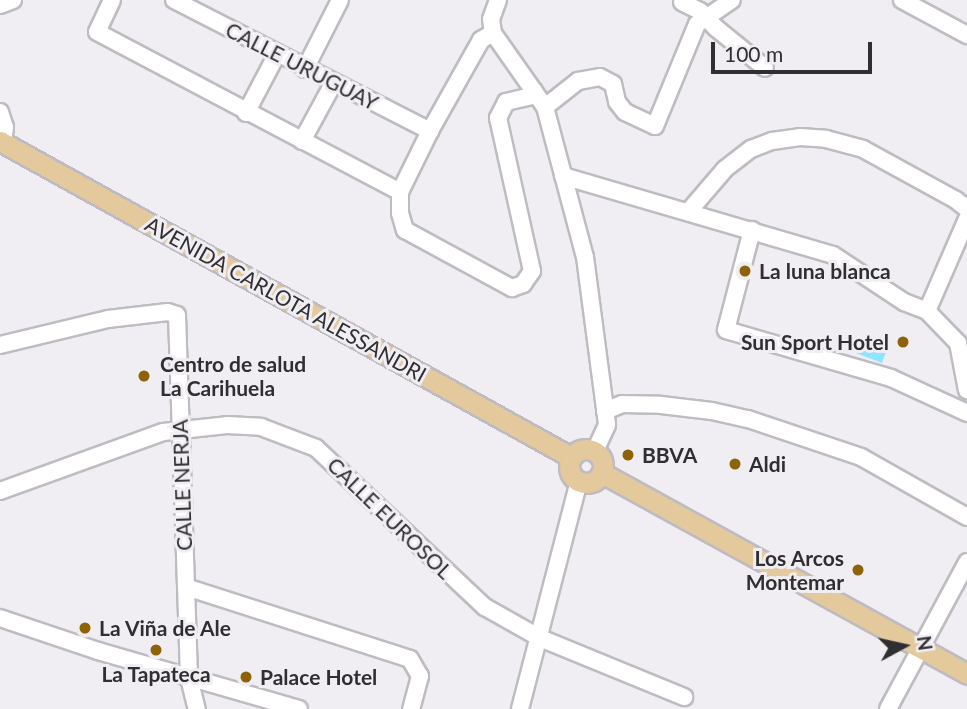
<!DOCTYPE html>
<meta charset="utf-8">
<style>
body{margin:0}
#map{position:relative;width:967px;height:709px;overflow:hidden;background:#f0edf3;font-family:Lato,sans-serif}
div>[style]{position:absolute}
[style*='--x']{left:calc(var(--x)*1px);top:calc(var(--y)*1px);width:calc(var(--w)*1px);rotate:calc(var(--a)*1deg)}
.water>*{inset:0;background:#8fe4fe}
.roads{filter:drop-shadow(2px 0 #bebcc1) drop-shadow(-2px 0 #bebcc1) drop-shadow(0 2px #bebcc1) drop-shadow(0 -2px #bebcc1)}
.minor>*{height:16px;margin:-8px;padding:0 8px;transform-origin:8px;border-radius:8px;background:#fff}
.major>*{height:19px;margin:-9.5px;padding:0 9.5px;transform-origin:9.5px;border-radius:9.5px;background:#e3c99b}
.major>.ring{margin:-9.5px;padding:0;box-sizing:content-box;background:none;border:19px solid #e3c99b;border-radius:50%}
.dots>*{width:19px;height:19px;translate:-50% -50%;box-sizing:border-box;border:4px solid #f0edf3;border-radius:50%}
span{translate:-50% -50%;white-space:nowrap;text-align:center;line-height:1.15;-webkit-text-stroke:6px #f0edf3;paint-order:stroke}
.street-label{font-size:21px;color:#2f2e30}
.poi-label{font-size:21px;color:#2f2e30;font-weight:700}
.left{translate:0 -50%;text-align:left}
.right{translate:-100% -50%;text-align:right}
.north{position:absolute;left:869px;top:611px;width:70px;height:70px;-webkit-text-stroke:5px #f0edf3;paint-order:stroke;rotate:82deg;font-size:19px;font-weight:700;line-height:28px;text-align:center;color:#2f2e30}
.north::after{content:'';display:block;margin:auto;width:24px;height:32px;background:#2f2e30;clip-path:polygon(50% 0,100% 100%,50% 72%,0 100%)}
.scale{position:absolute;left:711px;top:42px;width:161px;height:32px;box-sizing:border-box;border:4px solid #2f2e30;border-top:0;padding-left:9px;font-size:21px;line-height:24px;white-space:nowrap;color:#2f2e30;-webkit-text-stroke:5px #f0edf3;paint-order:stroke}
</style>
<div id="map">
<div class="water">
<div style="clip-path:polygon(870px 335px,881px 343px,878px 348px,886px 352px,882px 363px,856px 353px)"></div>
</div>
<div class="roads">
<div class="minor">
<div style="--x:112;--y:0;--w:35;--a:115"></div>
<div style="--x:97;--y:32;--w:343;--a:27.8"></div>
<div style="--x:174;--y:0;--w:288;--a:27.1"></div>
<div style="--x:498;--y:0;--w:20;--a:110"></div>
<div style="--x:491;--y:19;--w:14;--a:82"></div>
<div style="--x:493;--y:33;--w:90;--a:54.9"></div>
<div style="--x:545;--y:107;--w:155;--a:75.1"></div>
<div style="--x:585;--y:257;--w:169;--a:82.5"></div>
<div style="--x:607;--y:425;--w:29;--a:115"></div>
<div style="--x:902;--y:0;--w:74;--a:28.3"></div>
<div style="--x:682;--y:2;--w:20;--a:27"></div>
<div style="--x:700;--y:11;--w:23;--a:47"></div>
<div style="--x:716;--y:28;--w:63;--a:39.2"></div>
<div style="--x:0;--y:5;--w:14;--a:-21"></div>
<div style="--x:493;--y:33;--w:14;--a:150"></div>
<div style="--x:481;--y:40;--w:104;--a:119.3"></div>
<div style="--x:430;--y:131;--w:68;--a:116.2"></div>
<div style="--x:400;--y:192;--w:21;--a:90"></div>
<div style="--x:400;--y:213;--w:18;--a:74"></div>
<div style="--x:405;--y:230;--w:122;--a:28.5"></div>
<div style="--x:512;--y:288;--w:12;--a:-20"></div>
<div style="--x:523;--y:284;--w:16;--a:-55"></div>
<div style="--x:532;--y:271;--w:157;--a:-102.5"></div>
<div style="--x:498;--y:118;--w:18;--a:-63"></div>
<div style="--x:506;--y:102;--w:26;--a:-13"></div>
<div style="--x:531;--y:96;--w:6;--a:-59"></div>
<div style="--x:305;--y:69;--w:77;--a:-63.1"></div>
<div style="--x:545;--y:107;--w:42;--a:-38.2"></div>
<div style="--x:578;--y:81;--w:22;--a:-10"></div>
<div style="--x:600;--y:77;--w:15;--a:28"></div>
<div style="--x:613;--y:84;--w:18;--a:77"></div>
<div style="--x:617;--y:102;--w:13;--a:51"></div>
<div style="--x:625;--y:112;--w:33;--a:25"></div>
<div style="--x:655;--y:126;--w:110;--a:-67.6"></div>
<div style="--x:697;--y:24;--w:42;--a:-34.4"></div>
<div style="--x:0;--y:112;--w:16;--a:72"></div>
<div style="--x:5;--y:127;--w:16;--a:97"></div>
<div style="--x:246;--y:113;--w:67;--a:-62.3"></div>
<div style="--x:302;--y:141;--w:65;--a:-61.5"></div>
<div style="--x:563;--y:176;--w:281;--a:16.3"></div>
<div style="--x:833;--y:255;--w:85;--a:33.5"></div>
<div style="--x:904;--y:302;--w:25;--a:21"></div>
<div style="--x:689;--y:211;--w:55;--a:-49.4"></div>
<div style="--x:725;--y:169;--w:33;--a:-38"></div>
<div style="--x:751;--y:149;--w:22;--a:-21"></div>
<div style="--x:772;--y:141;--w:28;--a:-8"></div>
<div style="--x:800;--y:137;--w:26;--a:4"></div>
<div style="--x:826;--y:139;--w:38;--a:15"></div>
<div style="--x:863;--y:149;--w:106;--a:28.7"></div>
<div style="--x:956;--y:200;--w:14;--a:39"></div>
<div style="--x:967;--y:219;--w:100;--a:113.5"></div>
<div style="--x:927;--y:311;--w:45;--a:45.9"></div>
<div style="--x:958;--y:343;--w:48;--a:79.2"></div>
<div style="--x:752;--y:230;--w:103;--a:104.6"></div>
<div style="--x:726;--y:330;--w:172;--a:16.2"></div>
<div style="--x:891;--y:378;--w:84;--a:24.7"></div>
<div style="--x:0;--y:345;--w:111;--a:-13.5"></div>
<div style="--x:108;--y:319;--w:60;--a:-6.7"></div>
<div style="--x:168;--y:312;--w:9;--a:18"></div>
<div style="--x:177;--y:315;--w:363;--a:88.1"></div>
<div style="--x:189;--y:678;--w:32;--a:76"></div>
<div style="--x:605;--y:411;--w:18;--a:-22"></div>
<div style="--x:622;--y:404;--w:39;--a:1"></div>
<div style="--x:661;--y:405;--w:51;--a:6.7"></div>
<div style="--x:712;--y:411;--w:37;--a:13"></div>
<div style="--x:748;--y:419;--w:119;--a:18.6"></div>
<div style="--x:861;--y:457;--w:122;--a:29.5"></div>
<div style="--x:0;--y:491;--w:173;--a:-19.9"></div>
<div style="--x:163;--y:432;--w:64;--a:-6.2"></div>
<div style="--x:227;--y:425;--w:34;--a:3"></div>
<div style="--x:261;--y:427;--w:59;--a:20.9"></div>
<div style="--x:316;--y:448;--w:232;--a:43.3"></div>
<div style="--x:485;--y:607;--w:63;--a:29.4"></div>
<div style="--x:540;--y:638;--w:156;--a:22.3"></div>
<div style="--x:186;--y:587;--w:235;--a:17.8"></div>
<div style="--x:410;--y:659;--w:20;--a:60"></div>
<div style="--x:420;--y:676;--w:34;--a:105"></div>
<div style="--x:0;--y:618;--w:103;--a:18.6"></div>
<div style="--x:98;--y:651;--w:209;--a:16.1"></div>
<div style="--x:520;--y:709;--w:236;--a:-75.5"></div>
<div style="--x:888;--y:709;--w:167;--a:-61.7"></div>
</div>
<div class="major">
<div style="--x:0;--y:141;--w:653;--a:28.96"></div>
<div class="ring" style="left:569px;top:449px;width:15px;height:15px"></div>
<div style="--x:602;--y:473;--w:417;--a:28.8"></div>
</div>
</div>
<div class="dots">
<div style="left:745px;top:271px;background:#8e6308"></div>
<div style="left:903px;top:342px;background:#8e6308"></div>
<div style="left:144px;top:376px;background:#8e6308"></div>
<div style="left:628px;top:455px;background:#8e6308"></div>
<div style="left:735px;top:464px;background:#8e6308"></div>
<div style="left:858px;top:570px;background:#8e6308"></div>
<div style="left:85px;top:628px;background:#8e6308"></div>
<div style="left:156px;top:650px;background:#8e6308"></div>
<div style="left:246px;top:677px;background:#8e6308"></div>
</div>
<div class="street-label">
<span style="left:302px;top:66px;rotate:27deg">CALLE URUGUAY</span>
<span style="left:286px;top:299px;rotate:29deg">AVENIDA CARLOTA ALESSANDRI</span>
<span style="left:182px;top:485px;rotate:-92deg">CALLE NERJA</span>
<span style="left:390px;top:518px;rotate:44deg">CALLE EUROSOL</span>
</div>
<div class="poi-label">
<span class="left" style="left:759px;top:271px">La luna blanca</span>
<span class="right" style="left:889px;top:342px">Sun Sport Hotel</span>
<span class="left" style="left:160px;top:376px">Centro de salud<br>La Carihuela</span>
<span class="left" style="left:642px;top:455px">BBVA</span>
<span class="left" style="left:749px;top:464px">Aldi</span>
<span class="right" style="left:844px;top:570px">Los Arcos<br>Montemar</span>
<span class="left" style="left:99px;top:628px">La Viña de Ale</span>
<span style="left:156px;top:674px">La Tapateca</span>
<span class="left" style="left:260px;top:677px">Palace Hotel</span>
</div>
<div class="north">N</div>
<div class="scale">100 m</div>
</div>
